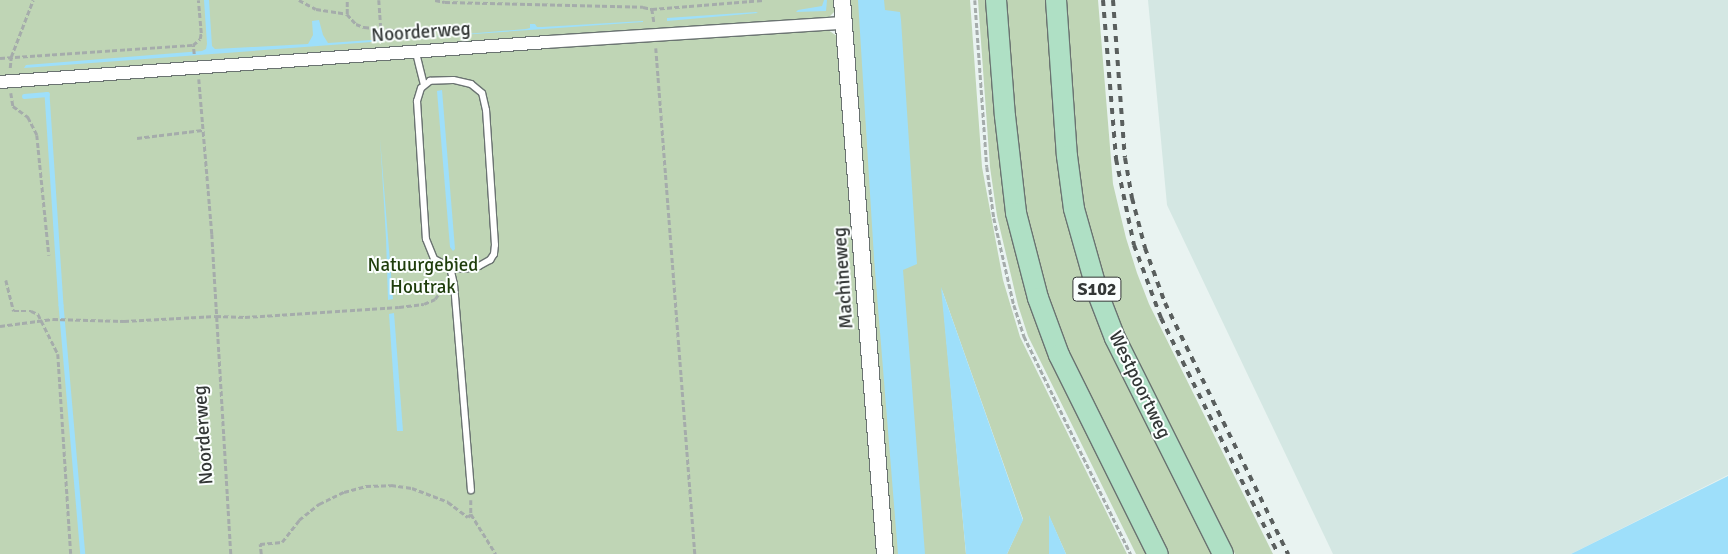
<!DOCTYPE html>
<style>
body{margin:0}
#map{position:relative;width:1728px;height:554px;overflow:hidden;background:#e9f3f1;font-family:Signika,sans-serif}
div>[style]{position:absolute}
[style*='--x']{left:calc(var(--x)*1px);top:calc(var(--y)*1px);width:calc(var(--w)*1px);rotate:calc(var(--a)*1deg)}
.built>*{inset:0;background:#d4e7e3}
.green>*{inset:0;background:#bfd5b5}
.water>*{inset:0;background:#9edffa}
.stream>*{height:4.5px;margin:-2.25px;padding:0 2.25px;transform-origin:2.25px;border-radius:2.25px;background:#9edffa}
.path>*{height:2.5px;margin-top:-1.25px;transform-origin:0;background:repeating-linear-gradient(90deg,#a5acab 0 5px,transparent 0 7.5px)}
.roads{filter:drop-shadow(1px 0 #6a7371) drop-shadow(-1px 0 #6a7371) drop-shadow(0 1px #6a7371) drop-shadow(0 -1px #6a7371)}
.service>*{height:6px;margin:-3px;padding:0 3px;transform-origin:3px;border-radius:3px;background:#fff}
.minor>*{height:12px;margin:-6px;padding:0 6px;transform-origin:6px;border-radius:6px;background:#fff}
.tertiary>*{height:16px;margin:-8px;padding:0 8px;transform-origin:8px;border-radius:8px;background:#fff}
.primary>*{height:20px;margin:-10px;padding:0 10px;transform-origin:10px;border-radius:10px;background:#afe0c5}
.rail>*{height:4px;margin-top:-2px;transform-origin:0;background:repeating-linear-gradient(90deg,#5a5f5e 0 6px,transparent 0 12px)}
span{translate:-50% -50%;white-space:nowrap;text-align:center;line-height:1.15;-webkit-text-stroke:4px #fbfffe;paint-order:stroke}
.shield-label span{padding:1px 4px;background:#fbfffe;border:1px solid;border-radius:4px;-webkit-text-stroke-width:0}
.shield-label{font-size:18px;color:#333736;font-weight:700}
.street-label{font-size:19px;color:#333736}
.park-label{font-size:19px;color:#1e3d0b}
</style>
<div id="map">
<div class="built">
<div style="clip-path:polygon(1148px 0,1728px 0,1728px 475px,1571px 554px,1333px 554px,1167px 205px)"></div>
</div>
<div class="green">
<div style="clip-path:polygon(0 0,836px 0,835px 11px,828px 18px,828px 30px,837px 36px,839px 43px,877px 554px,0 554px)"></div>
<div style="clip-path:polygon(847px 0,970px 0,982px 167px,1003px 280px,1020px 337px,1127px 554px,1066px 554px,1049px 516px,1049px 554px,1007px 554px,1023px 519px,942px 290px,966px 554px,888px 554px)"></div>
<div style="clip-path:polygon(978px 0,990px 0,1008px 214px,1016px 255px,1031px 305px,1148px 554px,1136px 554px,1028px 336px,1018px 305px,997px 216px,990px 167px)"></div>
<div style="clip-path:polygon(1004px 0,1049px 0,1068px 210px,1214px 554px,1165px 554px,1061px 341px,1024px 220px)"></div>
<div style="clip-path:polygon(1060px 0,1098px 0,1113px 184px,1126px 238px,1137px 273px,1149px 304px,1273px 554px,1235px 554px,1116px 316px,1080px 209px)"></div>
</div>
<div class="water">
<div style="clip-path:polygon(204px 0,209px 0,212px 46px,215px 49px,308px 44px,313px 35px,312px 21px,319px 20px,323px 35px,328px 43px,386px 39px,385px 41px,24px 68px,26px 65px,202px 51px,206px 49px,207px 44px)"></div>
<div style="clip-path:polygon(824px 0,827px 0,826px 11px,796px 12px,798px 10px,822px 6px)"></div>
<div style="clip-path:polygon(858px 0,884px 0,885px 10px,900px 12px,901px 20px,917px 264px,903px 270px,925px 554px,898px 554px,874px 258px)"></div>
<div style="clip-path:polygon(756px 12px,758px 13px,667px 21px,667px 18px)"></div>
<div style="clip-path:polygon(643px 21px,643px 22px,418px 38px,526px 29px,530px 28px,530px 24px,535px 24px,537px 27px,542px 27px)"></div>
<div style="clip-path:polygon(442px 90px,455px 249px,453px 251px,450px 247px,437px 91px)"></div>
<div style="clip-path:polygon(380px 138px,393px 299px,388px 300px,386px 238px)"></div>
<div style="clip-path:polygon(941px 287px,1023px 520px,1007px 554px,966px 554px)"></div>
<div style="clip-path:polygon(394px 313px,403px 431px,397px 431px,389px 314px)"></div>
<div style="clip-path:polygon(1728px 476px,1728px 554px,1571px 554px)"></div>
<div style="clip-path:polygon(1049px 515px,1066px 554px,1049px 554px)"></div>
</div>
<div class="stream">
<div style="--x:24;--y:96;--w:23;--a:-5"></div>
<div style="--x:47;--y:94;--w:211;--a:86.2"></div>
<div style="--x:61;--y:305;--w:250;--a:85"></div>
</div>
<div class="path">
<div style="--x:299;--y:0;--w:19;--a:28"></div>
<div style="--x:316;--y:9;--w:31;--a:9"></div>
<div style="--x:347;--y:14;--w:13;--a:48"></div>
<div style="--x:356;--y:24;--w:9;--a:21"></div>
<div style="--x:364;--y:27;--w:29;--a:6"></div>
<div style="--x:393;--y:30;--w:11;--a:15"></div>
<div style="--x:404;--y:33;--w:8;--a:50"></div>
<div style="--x:379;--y:0;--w:29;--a:86"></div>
<div style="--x:435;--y:0;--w:10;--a:11"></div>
<div style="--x:445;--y:2;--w:198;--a:1.4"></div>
<div style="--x:643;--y:7;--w:9;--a:13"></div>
<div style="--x:652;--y:9;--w:13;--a:81"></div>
<div style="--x:975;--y:0;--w:167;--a:85.9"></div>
<div style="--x:987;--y:167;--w:51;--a:82.2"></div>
<div style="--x:994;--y:218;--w:89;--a:77.1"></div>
<div style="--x:1014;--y:305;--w:33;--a:72"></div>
<div style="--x:1024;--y:336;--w:243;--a:63.9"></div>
<div style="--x:652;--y:9;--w:112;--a:-4.6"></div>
<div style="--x:347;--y:14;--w:14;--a:-90"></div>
<div style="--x:394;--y:31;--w:12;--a:48"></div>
<div style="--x:656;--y:48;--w:508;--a:85.59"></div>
<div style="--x:194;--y:54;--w:9;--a:-96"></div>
<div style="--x:193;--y:45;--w:9;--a:-41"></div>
<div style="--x:200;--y:39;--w:6;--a:-81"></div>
<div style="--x:201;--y:33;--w:33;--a:-95"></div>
<div style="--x:0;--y:58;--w:193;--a:-3.9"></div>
<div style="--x:10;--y:68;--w:11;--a:-85"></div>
<div style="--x:11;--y:57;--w:61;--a:-68.9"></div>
<div style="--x:199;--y:79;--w:156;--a:85.2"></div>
<div style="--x:212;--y:234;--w:321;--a:86.6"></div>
<div style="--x:11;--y:93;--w:13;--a:81"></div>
<div style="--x:13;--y:106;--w:19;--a:36"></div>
<div style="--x:28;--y:117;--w:20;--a:63"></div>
<div style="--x:37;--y:135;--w:121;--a:84.3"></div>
<div style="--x:137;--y:138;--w:66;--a:-6.9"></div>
<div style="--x:6;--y:280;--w:32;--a:76"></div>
<div style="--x:14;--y:311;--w:17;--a:0"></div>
<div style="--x:31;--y:311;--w:8;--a:23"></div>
<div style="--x:38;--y:314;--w:45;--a:63.4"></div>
<div style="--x:58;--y:354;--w:200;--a:86.3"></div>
<div style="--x:0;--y:326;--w:53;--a:-7.5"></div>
<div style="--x:53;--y:319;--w:71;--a:1.6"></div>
<div style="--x:124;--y:321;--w:92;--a:-3.1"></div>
<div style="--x:216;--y:316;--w:29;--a:2"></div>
<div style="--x:245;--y:317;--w:154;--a:-3.7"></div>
<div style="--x:399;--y:307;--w:25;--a:-7"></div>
<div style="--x:424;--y:304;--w:12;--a:-24"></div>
<div style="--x:435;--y:299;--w:9;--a:-54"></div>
<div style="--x:440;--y:292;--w:12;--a:-81"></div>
<div style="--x:471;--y:500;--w:14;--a:90"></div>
<div style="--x:471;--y:514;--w:47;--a:58"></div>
<div style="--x:261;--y:554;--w:10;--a:-96"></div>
<div style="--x:260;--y:544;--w:22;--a:-5"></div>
<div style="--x:282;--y:542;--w:28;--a:-52"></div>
<div style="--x:299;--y:520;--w:26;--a:-39"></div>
<div style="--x:319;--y:504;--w:28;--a:-26"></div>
<div style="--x:344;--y:492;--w:23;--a:-15"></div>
<div style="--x:366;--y:486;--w:25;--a:-2"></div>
<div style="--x:391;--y:485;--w:21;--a:8"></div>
<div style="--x:412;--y:488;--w:39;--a:21"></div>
<div style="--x:448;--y:502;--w:25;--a:37"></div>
<div style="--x:468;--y:517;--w:4;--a:-45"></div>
</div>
<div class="roads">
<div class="service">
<div style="--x:416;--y:53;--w:32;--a:76"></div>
<div style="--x:450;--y:267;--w:14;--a:8"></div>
<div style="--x:464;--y:269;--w:15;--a:-11"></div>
<div style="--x:479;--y:266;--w:13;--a:-29"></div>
<div style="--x:490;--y:260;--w:7;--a:-56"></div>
<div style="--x:494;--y:254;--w:9;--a:-84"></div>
<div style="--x:495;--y:245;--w:135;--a:-93.8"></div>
<div style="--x:486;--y:110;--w:17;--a:-103"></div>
<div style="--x:482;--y:93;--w:14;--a:-141"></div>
<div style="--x:471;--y:84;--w:18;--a:-167"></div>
<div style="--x:453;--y:80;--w:23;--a:178"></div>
<div style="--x:430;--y:81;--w:11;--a:142"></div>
<div style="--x:421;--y:88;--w:14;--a:107"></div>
<div style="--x:417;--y:101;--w:138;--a:86.3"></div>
<div style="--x:426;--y:239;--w:22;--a:68"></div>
<div style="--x:434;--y:259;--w:18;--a:27"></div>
<div style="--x:450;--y:267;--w:17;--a:77"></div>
<div style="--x:454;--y:284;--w:207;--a:85.3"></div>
</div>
<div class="minor">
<div style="--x:0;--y:82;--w:548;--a:-4.18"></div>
<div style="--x:547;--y:42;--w:298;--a:-3.7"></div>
</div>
<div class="tertiary">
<div style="--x:842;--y:0;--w:556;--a:85.56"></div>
</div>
<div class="primary">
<div style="--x:996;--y:0;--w:116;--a:85.6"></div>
<div style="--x:1005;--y:116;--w:98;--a:83.5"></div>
<div style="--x:1016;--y:213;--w:88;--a:75.5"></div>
<div style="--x:1038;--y:298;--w:61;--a:69.8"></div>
<div style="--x:1059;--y:355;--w:222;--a:63.6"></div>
<div style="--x:1056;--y:0;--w:156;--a:86"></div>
<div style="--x:1067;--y:156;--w:53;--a:82.5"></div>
<div style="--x:1074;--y:209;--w:88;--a:74.2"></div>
<div style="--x:1098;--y:294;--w:47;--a:68.9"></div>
<div style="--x:1115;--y:338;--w:241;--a:63.4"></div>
</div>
</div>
<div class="rail">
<div style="--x:1103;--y:0;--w:160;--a:85.3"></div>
<div style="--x:1116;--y:159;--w:88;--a:78.2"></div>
<div style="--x:1134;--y:245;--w:78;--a:69.7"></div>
<div style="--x:1161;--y:318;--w:263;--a:63.6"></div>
<div style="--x:1113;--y:0;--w:158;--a:85.7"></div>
<div style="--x:1125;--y:158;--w:41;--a:80.1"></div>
<div style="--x:1132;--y:198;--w:52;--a:75.4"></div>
<div style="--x:1145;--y:248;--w:59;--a:70"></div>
<div style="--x:1165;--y:303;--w:280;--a:63.9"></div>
</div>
<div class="shield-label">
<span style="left:1097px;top:289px">S102</span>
</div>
<div class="street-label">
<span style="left:421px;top:33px;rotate:-4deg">Noorderweg</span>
<span style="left:844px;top:278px;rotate:-94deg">Machineweg</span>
<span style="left:1139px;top:385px;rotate:64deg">Westpoortweg</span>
<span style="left:204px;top:435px;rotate:-94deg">Noorderweg</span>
</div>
<div class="park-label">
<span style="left:423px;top:277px">Natuurgebied<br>Houtrak</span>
</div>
</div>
